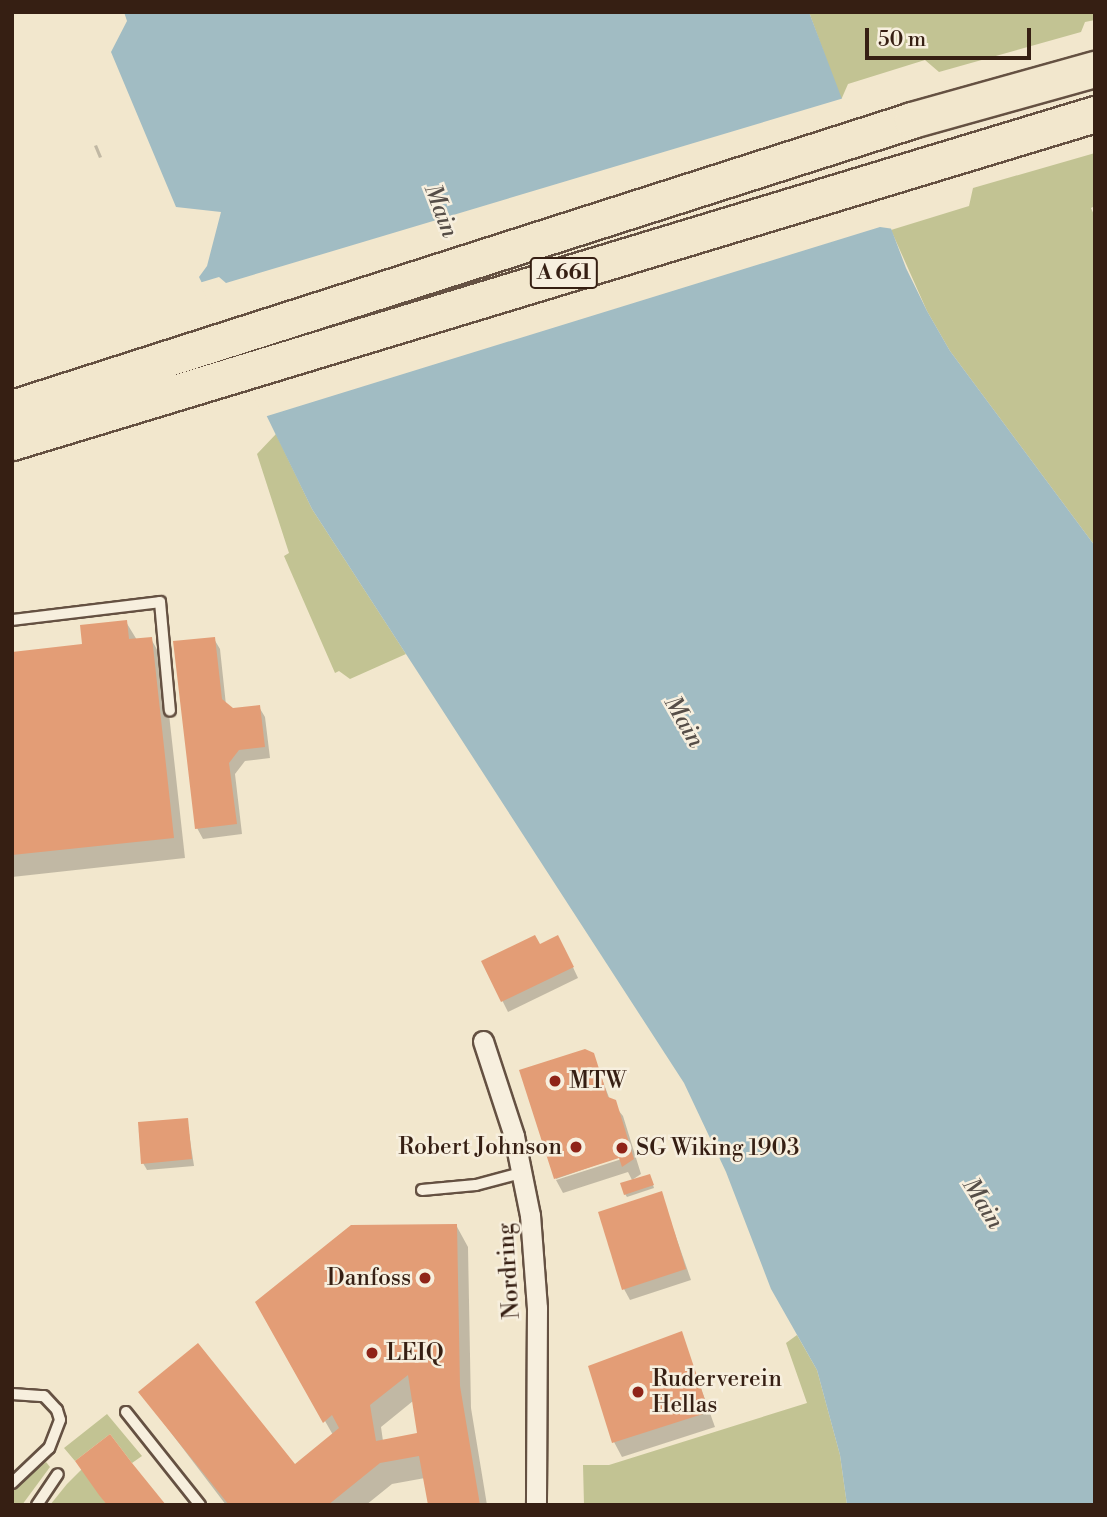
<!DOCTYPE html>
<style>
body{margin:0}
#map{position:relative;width:1107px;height:1517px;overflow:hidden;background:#f2e7cd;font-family:"Libre Bodoni",serif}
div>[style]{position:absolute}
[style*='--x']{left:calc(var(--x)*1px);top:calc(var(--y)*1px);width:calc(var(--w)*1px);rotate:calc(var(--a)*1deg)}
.green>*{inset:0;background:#c2c393}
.water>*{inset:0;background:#a1bcc3}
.pier>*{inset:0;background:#f2e7cd}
.shadow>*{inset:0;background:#0003}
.building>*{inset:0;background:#e39d76}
.roads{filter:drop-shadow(2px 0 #655142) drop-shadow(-2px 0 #655142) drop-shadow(0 2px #655142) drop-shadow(0 -2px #655142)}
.lane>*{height:10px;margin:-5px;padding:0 5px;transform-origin:5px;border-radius:5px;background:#f7efde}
.street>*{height:19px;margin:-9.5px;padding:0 9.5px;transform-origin:9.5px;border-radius:9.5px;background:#f7efde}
.highway>*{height:35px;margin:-17.5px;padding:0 17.5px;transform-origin:17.5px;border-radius:17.5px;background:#f2e7cd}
.dots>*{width:19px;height:19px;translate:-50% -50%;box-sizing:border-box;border:4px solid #f7efde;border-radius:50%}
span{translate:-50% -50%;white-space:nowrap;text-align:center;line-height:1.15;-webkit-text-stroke:5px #f7efde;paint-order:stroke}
.shield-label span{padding:2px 5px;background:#f7efde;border:2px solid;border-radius:5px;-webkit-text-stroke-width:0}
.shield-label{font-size:21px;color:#361f13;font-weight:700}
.poi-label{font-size:23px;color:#361f13}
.left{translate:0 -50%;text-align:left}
.right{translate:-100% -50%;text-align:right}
.street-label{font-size:23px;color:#361f13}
.water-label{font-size:24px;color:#564e48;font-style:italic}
.frame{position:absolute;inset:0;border:14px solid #361f13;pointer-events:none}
.scale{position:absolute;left:865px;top:28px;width:166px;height:32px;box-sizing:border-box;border:4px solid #361f13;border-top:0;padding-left:9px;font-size:21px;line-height:24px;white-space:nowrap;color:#361f13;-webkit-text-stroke:5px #f7efde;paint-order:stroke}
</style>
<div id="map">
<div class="green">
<div style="clip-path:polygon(809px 12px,1095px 12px,1095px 20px,1085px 22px,1081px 32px,939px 72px,925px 60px,848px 84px,841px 100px)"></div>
<div style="clip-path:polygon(1095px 153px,1095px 206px,1091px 208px,1095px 217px,1095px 546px,950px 351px,927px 311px,891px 230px,969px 206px,973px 188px)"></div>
<div style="clip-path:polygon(276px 434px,312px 509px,406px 654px,350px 679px,339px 671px,335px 673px,284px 556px,289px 553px,257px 454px)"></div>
<div style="clip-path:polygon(797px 1335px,817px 1370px,840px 1455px,847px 1505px,584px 1505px,583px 1465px,609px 1465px,807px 1403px,786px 1343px)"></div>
<div style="clip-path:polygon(107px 1414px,142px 1456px,132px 1463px,110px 1434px,75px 1461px,64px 1448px)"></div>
<div style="clip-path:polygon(46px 1462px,50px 1467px,22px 1505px,12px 1505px,12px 1489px)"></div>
<div style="clip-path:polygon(82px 1469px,107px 1505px,50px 1505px,67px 1484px)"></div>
</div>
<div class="water">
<div style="clip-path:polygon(124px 12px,809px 12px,906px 268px,927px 311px,950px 351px,1095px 546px,1095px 1505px,847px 1505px,840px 1455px,817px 1370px,771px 1289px,726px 1172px,684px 1083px,312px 509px,199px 277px,207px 266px,221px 212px,176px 207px,111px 52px,127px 21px)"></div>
</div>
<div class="pier">
<div style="clip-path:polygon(844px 98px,894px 229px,880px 227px,264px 417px,199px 283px,219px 277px,226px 283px)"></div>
</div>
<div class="shadow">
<div style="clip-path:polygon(97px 145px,102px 157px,99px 158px,94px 146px)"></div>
<div style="clip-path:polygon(126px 622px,137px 640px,151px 639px,163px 660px,185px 858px,12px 877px,12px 654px,84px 646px)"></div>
<div style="clip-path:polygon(214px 639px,220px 649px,226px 705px,232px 710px,259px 707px,265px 717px,270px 758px,245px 761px,235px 774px,242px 834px,203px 839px,197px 828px)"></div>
<div style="clip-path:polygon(540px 946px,564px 948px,578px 978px,508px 1012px,483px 962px)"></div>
<div style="clip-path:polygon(597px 1066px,610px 1100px,623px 1116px,641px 1174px,632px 1180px,628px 1172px,563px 1193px,556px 1180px,628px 1157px,627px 1154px,556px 1179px,521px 1071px)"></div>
<div style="clip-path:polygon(187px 1120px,194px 1166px,147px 1170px,143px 1163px)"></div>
<div style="clip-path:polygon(651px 1179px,654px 1188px,627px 1197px,625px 1194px)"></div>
<div style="clip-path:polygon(661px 1194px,691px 1280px,630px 1300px,624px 1289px)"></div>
<div style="clip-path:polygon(evenodd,456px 1225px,468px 1247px,471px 1408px,487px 1505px,429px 1505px,425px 1478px,392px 1484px,366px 1505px,226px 1505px,140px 1392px,295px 1466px,333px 1435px,257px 1302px,456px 1225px,413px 1401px,419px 1434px,383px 1441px,381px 1427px,413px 1401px)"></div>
<div style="clip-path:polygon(681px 1333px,715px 1427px,622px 1457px,614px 1442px)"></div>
</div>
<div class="building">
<div style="clip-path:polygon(127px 620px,129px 639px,152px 637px,174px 838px,12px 855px,12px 652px,82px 644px,80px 625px)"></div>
<div style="clip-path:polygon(215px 637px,222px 699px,233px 708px,260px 705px,265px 747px,239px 750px,229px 763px,237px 824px,195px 829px,173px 641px)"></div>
<div style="clip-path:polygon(535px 935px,540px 944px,558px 935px,574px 967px,501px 1002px,481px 961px)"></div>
<div style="clip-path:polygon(585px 1049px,594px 1053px,608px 1097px,616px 1100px,634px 1159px,622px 1167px,619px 1158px,554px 1179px,519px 1070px)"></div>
<div style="clip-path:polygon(188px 1118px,192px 1159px,141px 1164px,138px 1122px)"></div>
<div style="clip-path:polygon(650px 1174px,654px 1185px,624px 1195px,620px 1183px)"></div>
<div style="clip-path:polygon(662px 1191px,686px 1269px,622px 1290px,598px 1212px)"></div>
<div style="clip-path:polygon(evenodd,457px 1224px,460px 1386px,480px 1505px,428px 1505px,419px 1456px,380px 1463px,328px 1505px,229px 1505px,138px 1392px,198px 1343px,295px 1464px,339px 1428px,332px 1415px,323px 1423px,255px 1302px,351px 1225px,457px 1224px,408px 1375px,417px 1433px,376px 1441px,370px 1405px,408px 1375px)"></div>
<div style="clip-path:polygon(682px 1331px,709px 1412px,612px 1443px,588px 1366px)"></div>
<div style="clip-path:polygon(110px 1434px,132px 1463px,166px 1505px,107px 1505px,99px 1495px,75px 1461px)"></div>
</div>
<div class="roads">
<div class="lane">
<div style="--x:12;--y:620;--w:149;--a:-6.9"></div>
<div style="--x:160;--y:602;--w:109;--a:84.8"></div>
<div style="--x:422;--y:1190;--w:54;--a:-5.3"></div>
<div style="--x:476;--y:1185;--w:47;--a:-14.9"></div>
<div style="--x:12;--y:1394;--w:32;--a:4"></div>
<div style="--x:44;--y:1396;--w:19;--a:47"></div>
<div style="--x:57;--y:1410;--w:10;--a:73"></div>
<div style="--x:60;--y:1420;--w:30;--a:111"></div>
<div style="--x:49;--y:1448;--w:51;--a:136.6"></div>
<div style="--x:126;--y:1412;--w:119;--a:51.5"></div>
<div style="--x:37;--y:1505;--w:37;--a:-56"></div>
</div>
<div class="street">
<div style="--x:483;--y:1041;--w:100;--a:71.9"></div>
<div style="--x:514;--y:1136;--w:81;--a:78.6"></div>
<div style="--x:530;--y:1215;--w:93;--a:85.7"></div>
<div style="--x:537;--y:1308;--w:197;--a:90.3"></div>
</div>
<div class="highway">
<div style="--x:12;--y:408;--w:945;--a:-17.74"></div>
<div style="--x:912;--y:120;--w:190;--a:-15.6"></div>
<div style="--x:12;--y:442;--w:1132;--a:-16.85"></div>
</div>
</div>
<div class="dots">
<div style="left:555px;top:1081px;background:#8f2418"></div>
<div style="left:576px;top:1147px;background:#8f2418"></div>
<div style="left:622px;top:1148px;background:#8f2418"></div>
<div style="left:425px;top:1278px;background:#8f2418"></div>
<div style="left:372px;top:1353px;background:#8f2418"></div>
<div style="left:638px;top:1392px;background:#8f2418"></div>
</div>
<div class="shield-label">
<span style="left:564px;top:273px">A 661</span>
</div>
<div class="poi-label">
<span class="left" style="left:569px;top:1081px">MTW</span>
<span class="right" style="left:562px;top:1147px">Robert Johnson</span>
<span class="left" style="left:636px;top:1148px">SG Wiking 1903</span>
<span class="right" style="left:411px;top:1278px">Danfoss</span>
<span class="left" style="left:386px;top:1353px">LEIQ</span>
<span class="left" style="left:652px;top:1392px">Ruderverein<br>Hellas</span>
</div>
<div class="street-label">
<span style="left:509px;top:1271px;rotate:-94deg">Nordring</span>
</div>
<div class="water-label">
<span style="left:440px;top:211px;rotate:69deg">Main</span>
<span style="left:683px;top:722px;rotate:60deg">Main</span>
<span style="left:982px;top:1204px;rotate:58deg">Main</span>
</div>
<div class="frame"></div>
<div class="scale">50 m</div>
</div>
